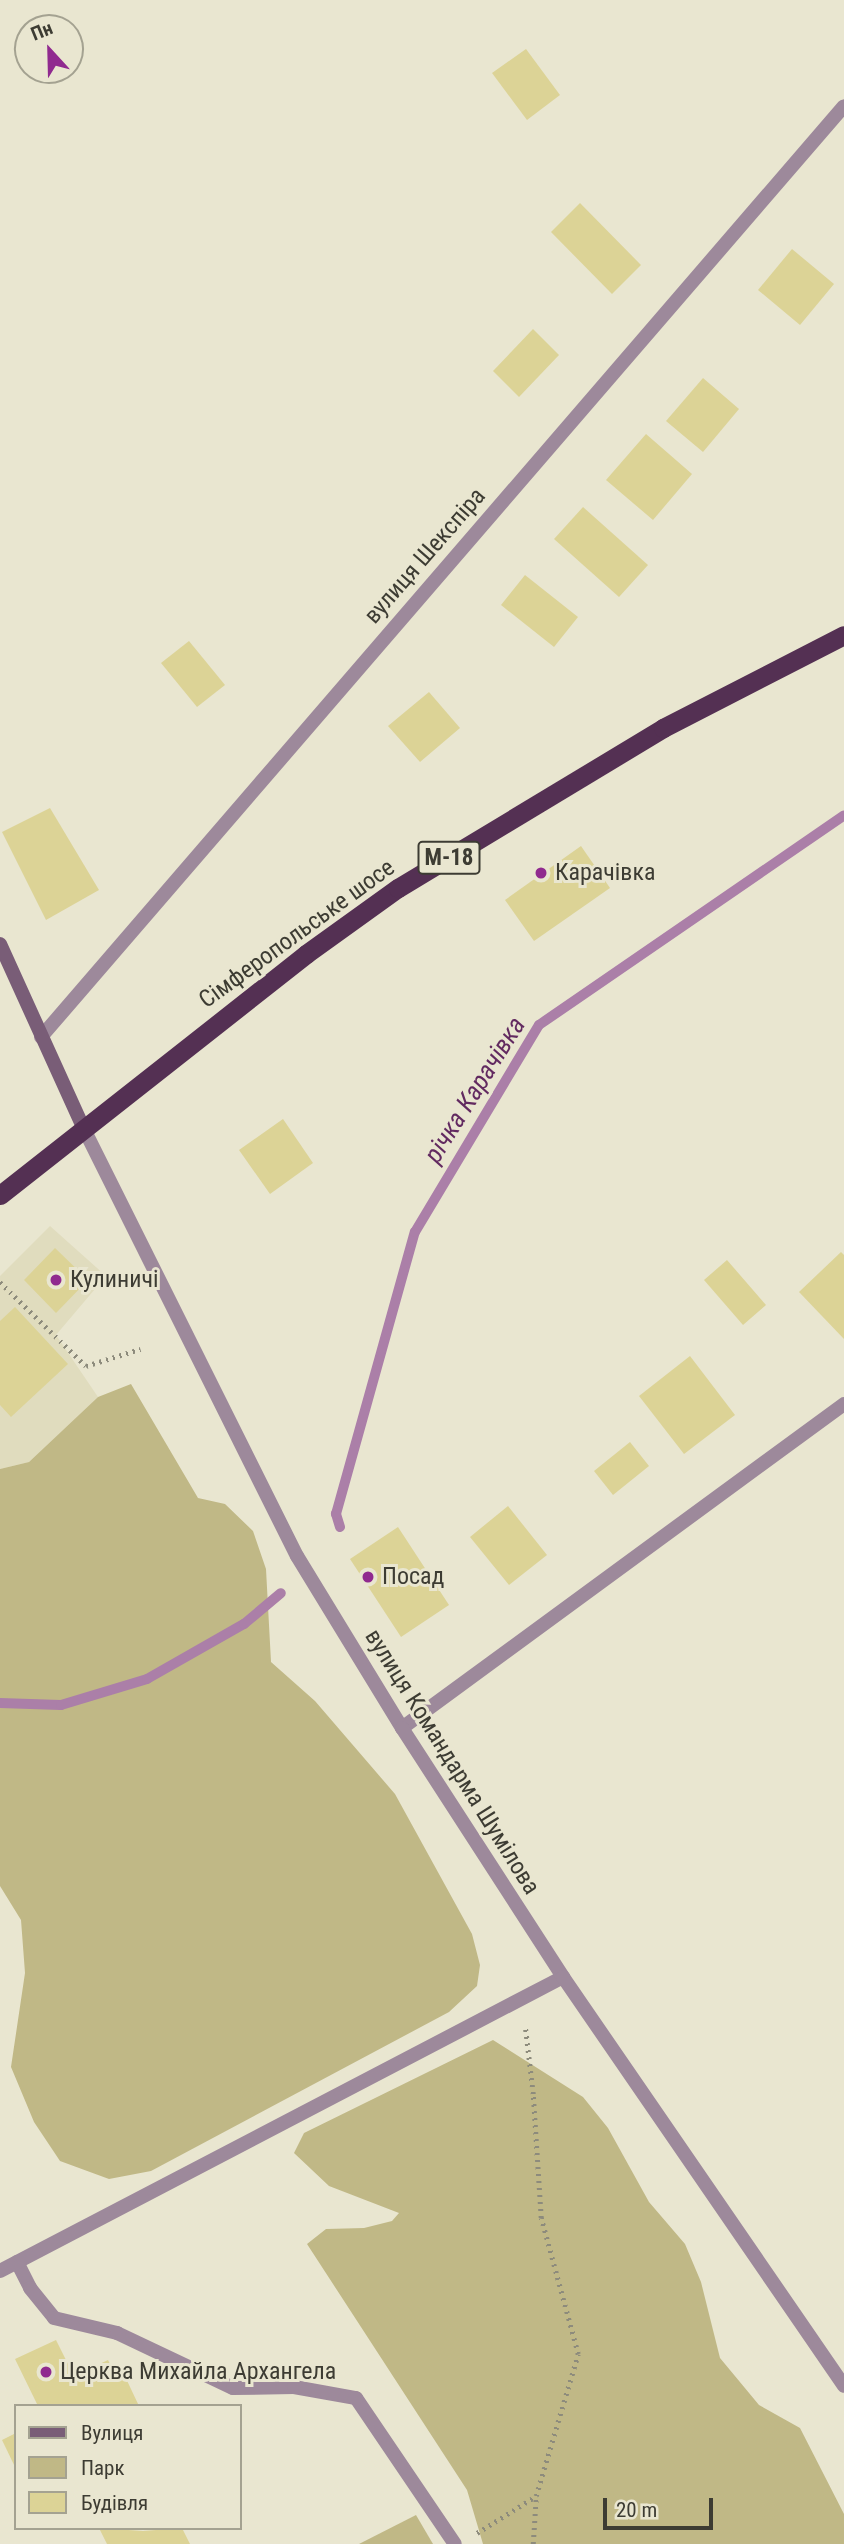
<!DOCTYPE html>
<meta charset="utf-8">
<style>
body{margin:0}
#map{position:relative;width:844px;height:2544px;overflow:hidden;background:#e9e6d0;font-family:"Roboto Condensed",sans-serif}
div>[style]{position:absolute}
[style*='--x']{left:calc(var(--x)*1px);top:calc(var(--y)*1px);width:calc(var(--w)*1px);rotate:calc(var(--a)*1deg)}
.built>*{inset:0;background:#e0dcbe}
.green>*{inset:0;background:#c0b886}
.stream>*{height:10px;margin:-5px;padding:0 5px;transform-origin:5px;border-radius:5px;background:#ab7fa8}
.building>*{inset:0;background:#dcd396}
.path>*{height:4.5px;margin-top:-2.25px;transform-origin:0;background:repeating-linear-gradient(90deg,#8d8b7c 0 2px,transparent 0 7px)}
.service>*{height:14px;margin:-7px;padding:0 7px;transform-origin:7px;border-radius:7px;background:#9d899b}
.minor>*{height:14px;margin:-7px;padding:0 7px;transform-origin:7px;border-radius:7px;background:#9d899b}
.tertiary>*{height:14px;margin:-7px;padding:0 7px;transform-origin:7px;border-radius:7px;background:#9d899b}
.secondary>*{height:14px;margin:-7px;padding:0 7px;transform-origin:7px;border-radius:7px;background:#795d77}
.trunk>*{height:19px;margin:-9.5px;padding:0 9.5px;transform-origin:9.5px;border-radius:9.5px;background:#543053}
.dots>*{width:19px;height:19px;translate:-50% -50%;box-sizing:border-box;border:4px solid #e9e6d0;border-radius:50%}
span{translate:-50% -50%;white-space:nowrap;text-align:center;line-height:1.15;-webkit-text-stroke:6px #e9e6d0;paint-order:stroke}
.shield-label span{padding:2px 5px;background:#e9e6d0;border:2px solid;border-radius:5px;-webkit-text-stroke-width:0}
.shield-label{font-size:23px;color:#3d3c33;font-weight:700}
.street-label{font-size:24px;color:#3d3c33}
.poi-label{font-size:24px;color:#3d3c33}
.left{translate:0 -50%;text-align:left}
.water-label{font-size:26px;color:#622a60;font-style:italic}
.legend{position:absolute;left:14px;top:2404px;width:228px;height:126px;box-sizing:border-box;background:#e9e6d0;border:2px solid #a4a291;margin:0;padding:9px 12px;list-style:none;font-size:21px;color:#3d3c33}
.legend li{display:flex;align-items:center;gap:14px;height:35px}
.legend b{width:35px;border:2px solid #a4a291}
.north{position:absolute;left:14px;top:14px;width:70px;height:70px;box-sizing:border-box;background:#e9e6d0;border:2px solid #a4a291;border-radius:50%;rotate:338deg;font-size:19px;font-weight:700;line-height:28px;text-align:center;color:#3d3c33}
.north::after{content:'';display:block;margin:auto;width:24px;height:32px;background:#902a8f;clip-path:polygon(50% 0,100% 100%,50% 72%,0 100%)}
.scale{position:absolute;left:603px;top:2498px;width:110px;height:32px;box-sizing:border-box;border:4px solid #3d3c33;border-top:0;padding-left:9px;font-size:21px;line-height:24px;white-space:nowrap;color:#3d3c33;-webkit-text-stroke:5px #e9e6d0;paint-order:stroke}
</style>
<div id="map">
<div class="built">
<div style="clip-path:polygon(50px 1226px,106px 1276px,56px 1335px,98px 1397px,29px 1462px,0 1469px,0 1276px)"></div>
</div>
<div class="green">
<div style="clip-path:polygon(131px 1384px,198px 1498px,225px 1504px,253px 1531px,266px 1569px,271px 1662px,315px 1701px,395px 1794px,472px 1934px,480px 1965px,477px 1986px,449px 2012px,151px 2171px,109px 2179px,60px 2161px,34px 2122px,11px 2067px,25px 1973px,21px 1920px,0 1886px,0 1469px,29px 1462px,98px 1397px)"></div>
<div style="clip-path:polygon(493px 2040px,583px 2097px,608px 2128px,649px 2202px,685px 2244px,701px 2282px,720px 2358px,759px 2405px,800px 2428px,844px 2514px,844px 2544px,483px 2544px,467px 2490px,307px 2244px,326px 2229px,364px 2228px,392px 2221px,399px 2213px,329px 2186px,294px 2153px,304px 2133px)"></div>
<div style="clip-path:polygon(416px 2515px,433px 2544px,359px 2544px)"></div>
</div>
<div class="stream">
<div style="--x:340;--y:1527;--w:14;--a:-107"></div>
<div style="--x:336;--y:1514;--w:293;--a:-74.4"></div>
<div style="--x:415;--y:1232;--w:241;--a:-59.1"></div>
<div style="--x:539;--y:1025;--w:370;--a:-34.5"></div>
<div style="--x:0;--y:1703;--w:61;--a:1.9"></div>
<div style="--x:61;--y:1705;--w:90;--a:-16.8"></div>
<div style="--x:147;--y:1679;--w:112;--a:-29.6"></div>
<div style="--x:244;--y:1624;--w:48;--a:-40"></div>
</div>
<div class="building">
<div style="clip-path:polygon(526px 49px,560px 95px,527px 120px,492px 73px)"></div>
<div style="clip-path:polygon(580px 203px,641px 265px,612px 294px,551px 232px)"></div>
<div style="clip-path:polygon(792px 249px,834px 284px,800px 325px,758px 290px)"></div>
<div style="clip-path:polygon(533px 329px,559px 355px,519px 397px,493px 371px)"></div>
<div style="clip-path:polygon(703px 378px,739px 409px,703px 452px,666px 421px)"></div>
<div style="clip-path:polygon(646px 434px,692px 474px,653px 520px,606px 480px)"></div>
<div style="clip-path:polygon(583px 507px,648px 565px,619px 597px,554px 539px)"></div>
<div style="clip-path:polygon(525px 575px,578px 617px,554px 647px,501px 605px)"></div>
<div style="clip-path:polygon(189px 641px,225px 685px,197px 707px,161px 663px)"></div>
<div style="clip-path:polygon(429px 692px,460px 728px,420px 762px,388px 726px)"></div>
<div style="clip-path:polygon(50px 808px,99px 890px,46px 920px,2px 832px)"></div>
<div style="clip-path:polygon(581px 846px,610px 888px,534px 941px,505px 900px)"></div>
<div style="clip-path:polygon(283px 1119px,313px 1163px,270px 1194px,239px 1150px)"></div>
<div style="clip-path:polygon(55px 1248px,88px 1280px,56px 1313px,24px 1280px)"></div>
<div style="clip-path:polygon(841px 1252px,844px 1255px,844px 1339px,799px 1292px)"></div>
<div style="clip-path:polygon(727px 1260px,766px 1305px,743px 1325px,704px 1280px)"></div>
<div style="clip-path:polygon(15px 1307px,68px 1364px,11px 1417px,0 1405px,0 1321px)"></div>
<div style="clip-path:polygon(690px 1356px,735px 1415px,684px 1454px,639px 1396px)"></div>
<div style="clip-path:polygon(630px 1442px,649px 1466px,613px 1495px,594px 1471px)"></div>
<div style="clip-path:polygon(508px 1506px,547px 1555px,509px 1585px,470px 1537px)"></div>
<div style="clip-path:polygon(398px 1527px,449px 1605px,401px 1637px,350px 1559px)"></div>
<div style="clip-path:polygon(56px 2340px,74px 2376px,108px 2360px,115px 2374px,122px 2370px,139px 2406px,33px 2406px,37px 2404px,15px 2359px)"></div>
<div style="clip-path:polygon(16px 2433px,16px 2469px,2px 2440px)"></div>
<div style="clip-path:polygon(99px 2528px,143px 2531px,182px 2528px,190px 2544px,107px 2544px)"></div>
</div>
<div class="path">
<div style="--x:0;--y:1282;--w:120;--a:44.3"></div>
<div style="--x:86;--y:1366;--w:57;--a:-17.5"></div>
<div style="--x:477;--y:2533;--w:70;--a:-32.1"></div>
<div style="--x:536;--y:2496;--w:148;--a:-73.5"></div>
<div style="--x:578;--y:2354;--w:141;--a:-105.2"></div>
<div style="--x:541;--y:2218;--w:124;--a:-93.7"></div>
<div style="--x:533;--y:2094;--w:68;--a:-96.7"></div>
<div style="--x:533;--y:2544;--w:47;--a:-86.3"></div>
</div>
<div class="service">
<div style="--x:17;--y:2262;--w:29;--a:63"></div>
<div style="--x:30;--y:2288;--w:38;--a:51"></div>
<div style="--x:54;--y:2318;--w:65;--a:13.4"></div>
<div style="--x:117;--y:2333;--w:128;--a:25.4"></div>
<div style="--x:233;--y:2388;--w:61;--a:-0.9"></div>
<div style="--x:294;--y:2387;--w:63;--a:10.1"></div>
<div style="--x:356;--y:2398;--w:176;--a:55.9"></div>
<div style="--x:0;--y:2271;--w:635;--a:-27.57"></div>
</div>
<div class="minor">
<div style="--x:41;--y:1037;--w:1229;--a:-49.22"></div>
<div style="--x:402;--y:1728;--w:548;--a:-36.24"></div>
</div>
<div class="tertiary">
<div style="--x:83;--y:1127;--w:479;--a:63.5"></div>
<div style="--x:297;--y:1556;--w:202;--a:58.6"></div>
<div style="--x:402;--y:1728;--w:297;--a:57.1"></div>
<div style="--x:563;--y:1977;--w:496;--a:55.5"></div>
</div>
<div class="secondary">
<div style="--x:0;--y:944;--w:201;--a:65.6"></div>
</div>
<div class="trunk">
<div style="--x:0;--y:1195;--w:390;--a:-38.2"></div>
<div style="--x:306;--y:954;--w:113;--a:-35.7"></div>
<div style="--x:398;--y:888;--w:310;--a:-31.1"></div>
<div style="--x:663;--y:728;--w:203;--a:-27.2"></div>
</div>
<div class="dots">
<div style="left:541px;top:873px;background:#902a8f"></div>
<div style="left:56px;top:1280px;background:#902a8f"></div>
<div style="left:368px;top:1577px;background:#902a8f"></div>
<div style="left:46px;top:2372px;background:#902a8f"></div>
</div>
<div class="shield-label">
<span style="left:449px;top:858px">М-18</span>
</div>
<div class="street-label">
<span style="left:425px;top:556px;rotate:-49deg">вулиця Шекспіра</span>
<span style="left:297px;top:934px;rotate:-36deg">Сімферопольське шосе</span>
<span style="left:452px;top:1762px;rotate:58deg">вулиця Командарма Шумілова</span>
</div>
<div class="poi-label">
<span class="left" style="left:555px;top:873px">Карачівка</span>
<span class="left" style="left:70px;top:1280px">Кулиничі</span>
<span class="left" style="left:382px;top:1577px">Посад</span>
<span class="left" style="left:60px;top:2372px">Церква Михайла Архангела</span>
</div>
<div class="water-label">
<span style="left:475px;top:1090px;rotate:-58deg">річка Карачівка</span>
</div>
<ul class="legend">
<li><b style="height:9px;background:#795d77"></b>Вулиця</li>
<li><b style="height:19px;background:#c0b886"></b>Парк</li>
<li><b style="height:19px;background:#dcd396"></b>Будівля</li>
</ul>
<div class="north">Пн</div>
<div class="scale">20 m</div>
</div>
